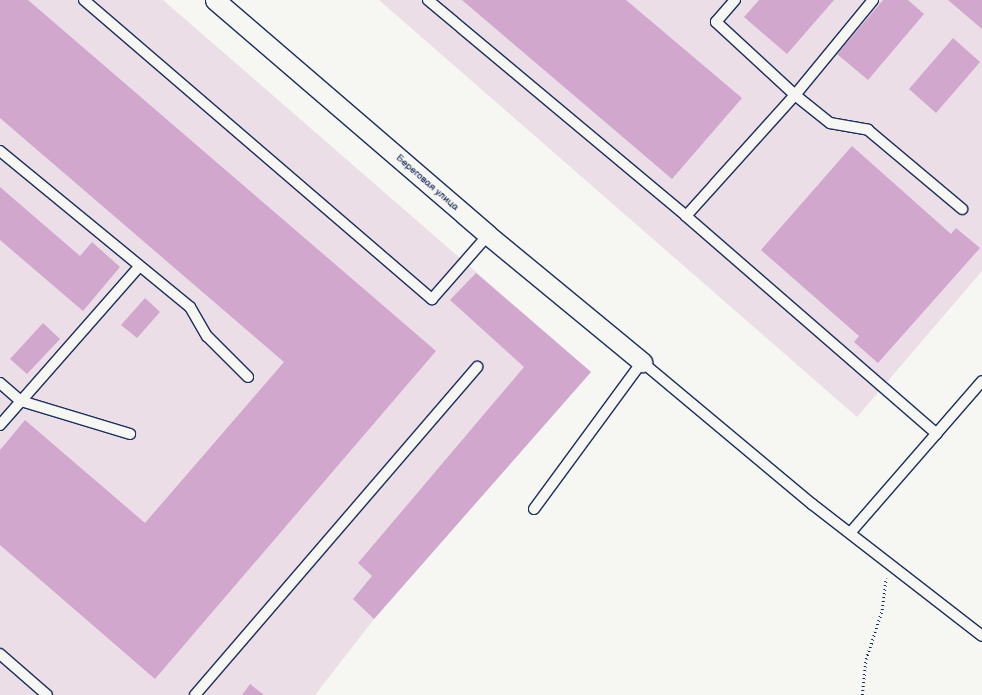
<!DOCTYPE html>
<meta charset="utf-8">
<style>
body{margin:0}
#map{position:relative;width:982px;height:695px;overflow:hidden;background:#f6f6f2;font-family:"Balsamiq Sans",sans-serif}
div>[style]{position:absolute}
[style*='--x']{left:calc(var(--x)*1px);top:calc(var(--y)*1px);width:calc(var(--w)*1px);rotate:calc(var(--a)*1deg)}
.built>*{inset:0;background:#ebdee7}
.building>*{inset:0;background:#d2a7cd}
.path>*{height:2.5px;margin-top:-1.25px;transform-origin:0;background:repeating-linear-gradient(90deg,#1b2f5e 0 1px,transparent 0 4px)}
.roads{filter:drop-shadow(1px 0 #1b2f5e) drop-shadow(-1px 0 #1b2f5e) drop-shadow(0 1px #1b2f5e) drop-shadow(0 -1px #1b2f5e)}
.service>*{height:10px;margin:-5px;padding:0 5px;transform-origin:5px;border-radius:5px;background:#f6f6f2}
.minor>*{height:19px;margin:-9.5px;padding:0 9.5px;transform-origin:9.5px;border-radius:9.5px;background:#f6f6f2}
span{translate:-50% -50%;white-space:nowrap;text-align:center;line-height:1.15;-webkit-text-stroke:4px #f6f6f2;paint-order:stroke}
.street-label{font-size:10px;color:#1b2f5e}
</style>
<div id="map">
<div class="built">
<div style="clip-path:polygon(0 0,163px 0,591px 372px,374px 619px,315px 695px,0 695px)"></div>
<div style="clip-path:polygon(379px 0,982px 0,982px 271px,857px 417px)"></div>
</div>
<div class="building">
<div style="clip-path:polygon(0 0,28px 0,436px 351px,155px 679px,0 545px,0 450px,25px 420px,145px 523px,284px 362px,0 118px)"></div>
<div style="clip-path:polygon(462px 0,626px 0,742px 98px,672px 179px)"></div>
<div style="clip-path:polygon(759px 0,834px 0,787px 54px,744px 17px)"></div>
<div style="clip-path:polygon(883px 0,908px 0,924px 14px,868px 80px,837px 54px)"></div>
<div style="clip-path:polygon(948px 0,982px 0,982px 29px)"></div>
<div style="clip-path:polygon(953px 38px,980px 62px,936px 113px,909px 89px)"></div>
<div style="clip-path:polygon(852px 146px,951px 234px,956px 228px,980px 248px,878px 363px,854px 342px,859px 336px,761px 250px)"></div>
<div style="clip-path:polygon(0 187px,80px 256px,92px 242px,120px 267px,83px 311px,0 240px)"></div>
<div style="clip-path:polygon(476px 273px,591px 372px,374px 619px,353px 599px,372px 576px,358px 563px,524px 367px,450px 300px)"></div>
<div style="clip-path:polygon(145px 298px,160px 312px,137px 338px,121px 325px)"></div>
<div style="clip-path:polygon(43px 323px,60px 339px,27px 374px,10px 359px)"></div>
<div style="clip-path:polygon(250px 684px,264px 695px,242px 695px)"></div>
</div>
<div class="path">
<div style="--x:862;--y:695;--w:36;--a:-84"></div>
<div style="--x:866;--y:659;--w:52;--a:-71.9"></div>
<div style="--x:882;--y:610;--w:32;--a:-83"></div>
</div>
<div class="roads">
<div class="service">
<div style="--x:84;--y:0;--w:459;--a:40.7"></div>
<div style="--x:432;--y:299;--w:85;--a:-48.8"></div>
<div style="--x:428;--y:0;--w:336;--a:39.9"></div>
<div style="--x:686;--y:216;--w:163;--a:-48"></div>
<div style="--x:795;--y:95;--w:123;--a:-50.6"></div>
<div style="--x:735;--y:0;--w:29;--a:131"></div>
<div style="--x:716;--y:22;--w:108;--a:42.7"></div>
<div style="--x:795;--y:95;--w:45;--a:38.7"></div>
<div style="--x:830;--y:123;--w:39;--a:10"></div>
<div style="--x:868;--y:130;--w:123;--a:40"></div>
<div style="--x:0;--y:151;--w:246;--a:39.4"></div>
<div style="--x:190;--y:307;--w:34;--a:60"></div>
<div style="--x:207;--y:336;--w:58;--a:45"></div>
<div style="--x:686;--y:216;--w:332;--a:41"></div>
<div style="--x:0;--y:383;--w:28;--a:41"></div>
<div style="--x:21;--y:401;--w:114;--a:16.8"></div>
<div style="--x:0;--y:425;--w:210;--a:-48.7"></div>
<div style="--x:534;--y:509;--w:182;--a:-53.7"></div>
<div style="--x:642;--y:362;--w:222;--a:39.9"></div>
<div style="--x:812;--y:504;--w:215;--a:37.8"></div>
<div style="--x:850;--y:533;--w:201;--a:-49"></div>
<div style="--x:0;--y:654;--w:62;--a:41.1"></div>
<div style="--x:195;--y:695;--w:433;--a:-49.3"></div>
</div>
<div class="minor">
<div style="--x:215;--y:0;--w:360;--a:40.7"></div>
<div style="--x:488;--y:235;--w:200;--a:39.5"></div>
</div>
</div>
<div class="street-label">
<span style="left:427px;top:183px;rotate:41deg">Береговая улица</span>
</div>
</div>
